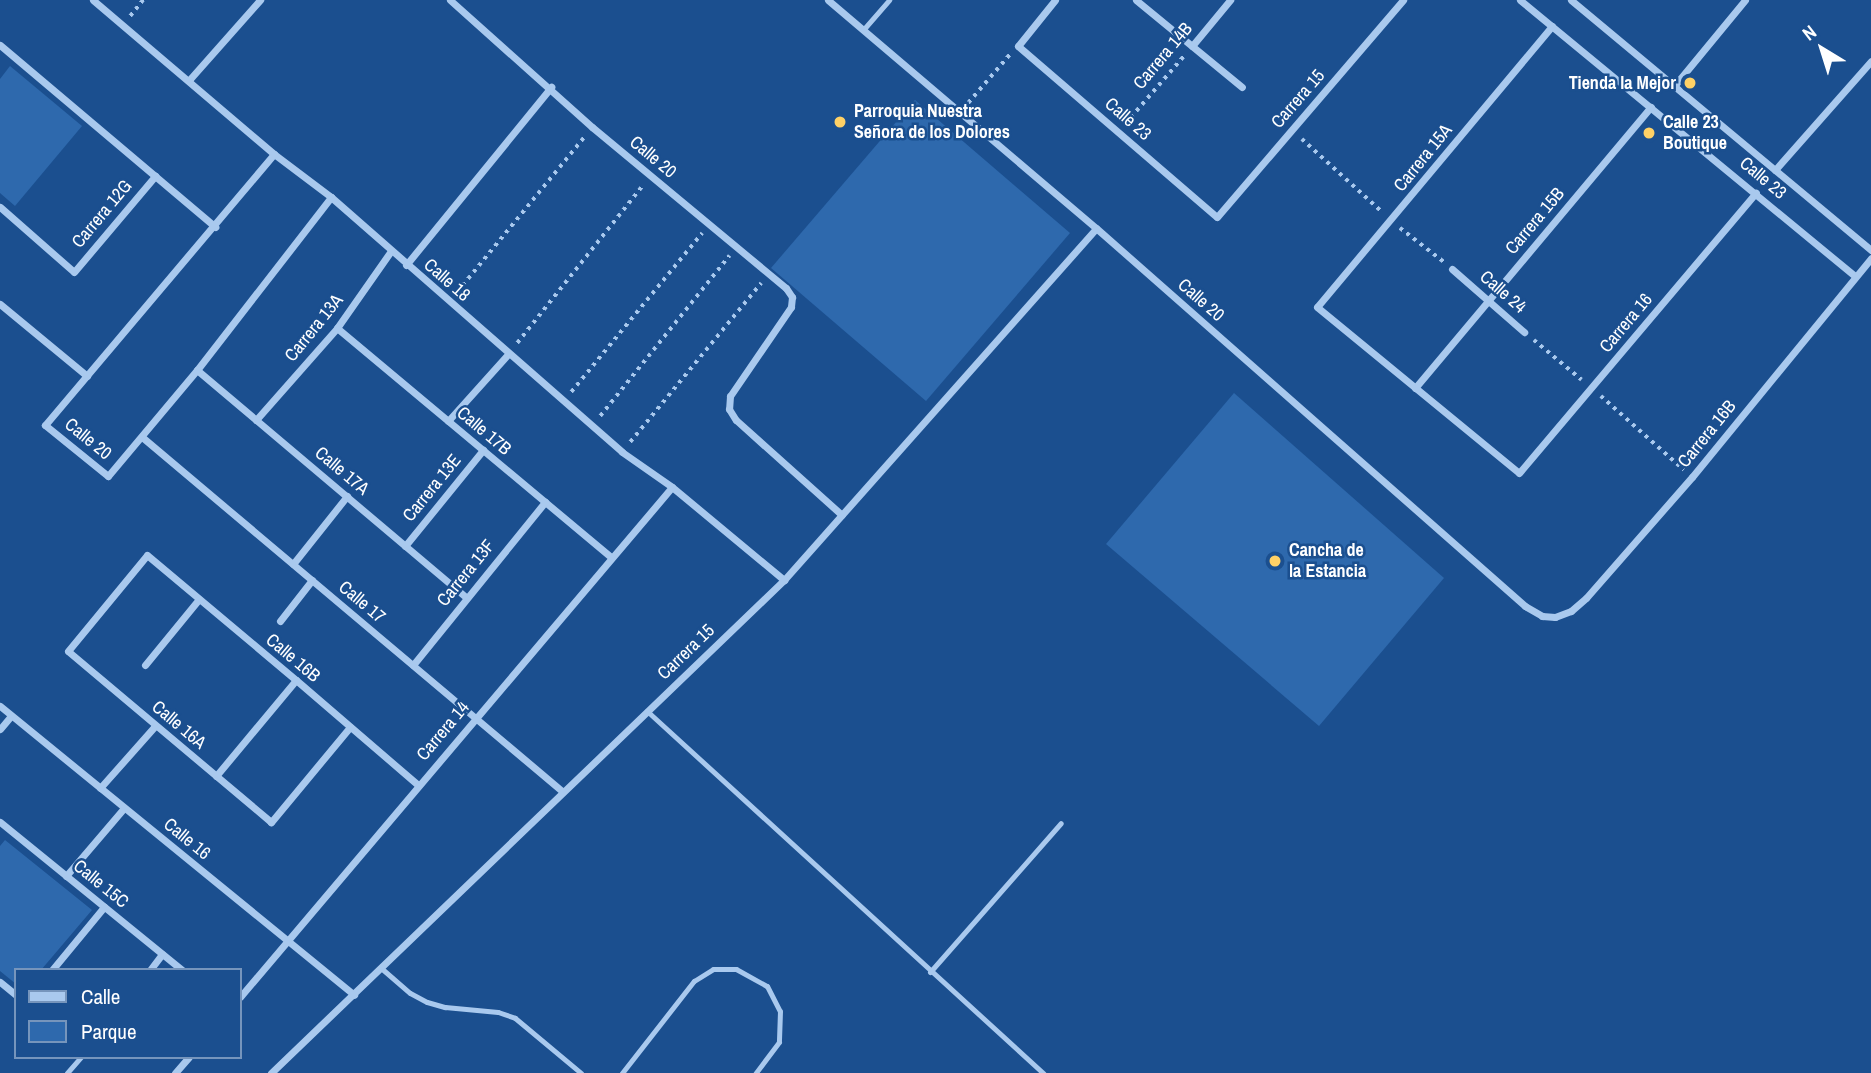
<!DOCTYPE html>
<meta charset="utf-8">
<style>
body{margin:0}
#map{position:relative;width:1871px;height:1073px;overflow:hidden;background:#1b4f8f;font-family:"Archivo Narrow",sans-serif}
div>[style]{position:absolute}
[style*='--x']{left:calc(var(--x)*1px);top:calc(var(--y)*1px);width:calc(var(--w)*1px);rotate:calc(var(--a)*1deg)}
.green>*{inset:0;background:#2e69ad}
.path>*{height:3.5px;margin-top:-1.75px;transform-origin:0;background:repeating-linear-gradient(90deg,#a9c9ee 0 3.5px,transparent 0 8.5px)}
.lane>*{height:5px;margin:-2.5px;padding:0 2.5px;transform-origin:2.5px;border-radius:2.5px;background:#a9c9ee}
.street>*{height:7px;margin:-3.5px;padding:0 3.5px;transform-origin:3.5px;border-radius:3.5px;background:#a9c9ee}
.dots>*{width:19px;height:19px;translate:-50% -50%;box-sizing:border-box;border:4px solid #1b4f8f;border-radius:50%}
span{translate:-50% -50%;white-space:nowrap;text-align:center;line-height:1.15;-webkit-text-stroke:5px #1b4f8f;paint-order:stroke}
.street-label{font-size:18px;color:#fff}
.poi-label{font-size:18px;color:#fff;font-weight:700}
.right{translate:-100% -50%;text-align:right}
.left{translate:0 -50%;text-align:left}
.legend{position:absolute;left:14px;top:968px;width:228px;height:91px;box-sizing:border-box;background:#1b4f8f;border:2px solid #7695bc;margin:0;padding:9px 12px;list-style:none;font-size:21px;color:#fff}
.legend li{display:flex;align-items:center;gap:14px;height:35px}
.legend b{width:35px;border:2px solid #7695bc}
.north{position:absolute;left:1787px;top:14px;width:70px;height:70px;-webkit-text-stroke:5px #1b4f8f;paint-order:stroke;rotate:322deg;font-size:19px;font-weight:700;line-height:28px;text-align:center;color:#fff}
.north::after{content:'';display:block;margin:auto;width:24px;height:32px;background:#fff;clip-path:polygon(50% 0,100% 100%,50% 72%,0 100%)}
</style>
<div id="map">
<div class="green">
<div style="clip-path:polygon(10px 66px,82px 126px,15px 206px,0 193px,0 79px)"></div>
<div style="clip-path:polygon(915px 100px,1070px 233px,926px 401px,771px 268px)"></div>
<div style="clip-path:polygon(1234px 393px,1444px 578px,1319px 726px,1106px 544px)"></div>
<div style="clip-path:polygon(5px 840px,92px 910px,41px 970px,16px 970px,16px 984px,0 971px,0 846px)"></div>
</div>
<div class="path">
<div style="--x:130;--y:16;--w:21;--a:-51"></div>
<div style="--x:968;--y:103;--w:66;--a:-49.3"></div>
<div style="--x:1125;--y:124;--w:90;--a:-49.1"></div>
<div style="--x:1302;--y:139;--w:107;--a:42.3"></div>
<div style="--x:1400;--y:228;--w:56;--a:37.7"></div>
<div style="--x:457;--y:292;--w:202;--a:-50.6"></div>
<div style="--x:1534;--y:340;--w:62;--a:39.8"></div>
<div style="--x:517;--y:343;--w:202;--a:-51.4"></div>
<div style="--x:571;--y:392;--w:206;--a:-50.5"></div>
<div style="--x:1601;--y:396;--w:111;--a:41.7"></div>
<div style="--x:600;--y:416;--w:206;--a:-51.1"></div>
<div style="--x:630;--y:442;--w:206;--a:-50.5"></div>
</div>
<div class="lane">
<div style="--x:863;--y:30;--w:40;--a:-49"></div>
<div style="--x:647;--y:711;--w:537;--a:42.43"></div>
<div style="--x:381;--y:968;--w:38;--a:41"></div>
<div style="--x:410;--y:993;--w:19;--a:28"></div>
<div style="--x:427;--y:1002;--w:19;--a:16"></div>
<div style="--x:445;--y:1007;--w:53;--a:5.4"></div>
<div style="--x:498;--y:1012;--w:18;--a:19"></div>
<div style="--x:515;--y:1018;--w:86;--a:39.8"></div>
<div style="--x:930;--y:972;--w:198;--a:-48.7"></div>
<div style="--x:67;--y:1073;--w:21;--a:-49"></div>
<div style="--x:622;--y:1073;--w:117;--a:-52"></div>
<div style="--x:694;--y:981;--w:22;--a:-32"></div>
<div style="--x:713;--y:969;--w:23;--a:0"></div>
<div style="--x:736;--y:969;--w:35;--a:29"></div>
<div style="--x:767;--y:986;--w:28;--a:63"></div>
<div style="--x:780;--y:1011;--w:31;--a:92"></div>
<div style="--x:779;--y:1042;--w:39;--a:127"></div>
</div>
<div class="street">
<div style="--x:93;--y:0;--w:238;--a:40.4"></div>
<div style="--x:274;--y:154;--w:71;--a:37"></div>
<div style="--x:331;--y:197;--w:387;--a:41.2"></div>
<div style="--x:622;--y:452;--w:61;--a:35"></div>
<div style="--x:672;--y:487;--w:146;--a:39.7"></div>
<div style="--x:450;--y:0;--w:191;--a:41.8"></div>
<div style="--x:592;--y:127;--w:252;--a:39.7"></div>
<div style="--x:786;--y:288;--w:11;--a:56"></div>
<div style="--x:792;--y:297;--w:10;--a:96"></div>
<div style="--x:791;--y:307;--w:108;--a:124.4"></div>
<div style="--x:730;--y:396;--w:13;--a:94"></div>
<div style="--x:729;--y:409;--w:13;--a:58"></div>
<div style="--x:736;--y:420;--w:142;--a:41.9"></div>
<div style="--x:828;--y:0;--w:352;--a:40.4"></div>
<div style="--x:1096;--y:228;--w:572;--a:41.38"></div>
<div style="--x:1525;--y:606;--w:20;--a:30"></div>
<div style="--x:1542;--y:616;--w:13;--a:4"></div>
<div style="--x:1555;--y:617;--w:17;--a:-21"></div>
<div style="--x:1571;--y:611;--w:20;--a:-41"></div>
<div style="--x:1586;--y:598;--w:161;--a:-48.8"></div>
<div style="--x:1692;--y:477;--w:283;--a:-50.7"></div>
<div style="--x:1055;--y:0;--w:59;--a:128.8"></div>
<div style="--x:1018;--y:46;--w:262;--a:40.7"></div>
<div style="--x:1217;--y:217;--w:286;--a:-49.4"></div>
<div style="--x:1136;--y:0;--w:137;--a:39.4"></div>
<div style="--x:1520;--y:0;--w:434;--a:39.5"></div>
<div style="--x:1571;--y:0;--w:391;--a:39.8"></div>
<div style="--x:1552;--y:26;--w:366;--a:129.9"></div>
<div style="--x:1317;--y:307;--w:261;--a:39.4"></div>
<div style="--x:1519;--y:473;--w:367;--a:-49.8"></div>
<div style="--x:0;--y:45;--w:282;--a:40.2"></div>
<div style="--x:1192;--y:46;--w:60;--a:-50.4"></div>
<div style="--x:190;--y:79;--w:106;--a:-48.5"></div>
<div style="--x:1675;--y:85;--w:110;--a:-50.5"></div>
<div style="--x:274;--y:154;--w:355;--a:130.2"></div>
<div style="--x:45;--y:425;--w:81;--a:39"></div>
<div style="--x:108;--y:476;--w:138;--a:-50"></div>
<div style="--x:197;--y:370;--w:219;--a:-52.2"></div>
<div style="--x:1775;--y:170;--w:145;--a:-48.6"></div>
<div style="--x:0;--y:207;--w:98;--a:41.3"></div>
<div style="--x:74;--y:272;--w:126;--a:-49.8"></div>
<div style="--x:406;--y:265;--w:230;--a:-50.8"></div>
<div style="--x:1452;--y:269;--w:96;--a:41.2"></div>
<div style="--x:0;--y:304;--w:113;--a:39.6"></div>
<div style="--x:337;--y:328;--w:357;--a:39.9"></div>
<div style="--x:197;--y:370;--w:352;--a:40.2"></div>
<div style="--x:1415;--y:388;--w:367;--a:-50"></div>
<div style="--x:256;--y:420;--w:123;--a:-48.6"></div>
<div style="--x:337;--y:328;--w:94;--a:-55"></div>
<div style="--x:448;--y:421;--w:91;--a:-48.1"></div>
<div style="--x:142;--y:437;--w:549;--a:40.13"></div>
<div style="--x:405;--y:546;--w:124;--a:-50.9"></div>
<div style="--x:293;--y:564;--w:87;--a:-51.5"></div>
<div style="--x:280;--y:621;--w:52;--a:-52"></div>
<div style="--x:145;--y:665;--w:85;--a:-50.7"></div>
<div style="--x:413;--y:665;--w:210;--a:-51"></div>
<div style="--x:0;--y:706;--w:457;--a:39.2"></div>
<div style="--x:350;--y:727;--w:124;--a:129.7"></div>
<div style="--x:271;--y:822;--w:265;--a:-139.9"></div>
<div style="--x:68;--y:651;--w:124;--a:-50.5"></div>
<div style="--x:147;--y:555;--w:194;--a:40"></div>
<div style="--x:296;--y:680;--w:161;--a:40.7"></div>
<div style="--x:0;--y:729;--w:17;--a:-50"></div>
<div style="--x:216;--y:776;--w:125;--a:-50.2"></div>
<div style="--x:100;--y:788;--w:83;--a:-48.4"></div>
<div style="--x:0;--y:822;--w:235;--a:39.1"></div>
<div style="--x:66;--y:876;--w:89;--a:-49.5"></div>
<div style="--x:52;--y:970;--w:82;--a:-50.5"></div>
<div style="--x:150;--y:970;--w:20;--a:-53"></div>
<div style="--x:0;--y:982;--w:21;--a:39"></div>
<div style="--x:240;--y:997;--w:668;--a:-49.73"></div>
<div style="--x:175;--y:1073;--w:21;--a:-49"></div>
<div style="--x:271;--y:1073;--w:711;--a:-43.86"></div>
<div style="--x:784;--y:580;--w:470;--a:-48.4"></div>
</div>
<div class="dots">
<div style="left:1690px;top:83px;background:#ffd166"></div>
<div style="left:840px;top:122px;background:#ffd166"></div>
<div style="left:1649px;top:133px;background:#ffd166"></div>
<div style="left:1275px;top:561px;background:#ffd166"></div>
</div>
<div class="street-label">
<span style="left:1163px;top:56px;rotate:-50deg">Carrera 14B</span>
<span style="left:1298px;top:99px;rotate:-49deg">Carrera 15</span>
<span style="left:1128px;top:119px;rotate:41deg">Calle 23</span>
<span style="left:653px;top:157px;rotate:40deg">Calle 20</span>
<span style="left:1423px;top:158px;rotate:-51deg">Carrera 15A</span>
<span style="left:1763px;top:178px;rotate:40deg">Calle 23</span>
<span style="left:102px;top:214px;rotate:-50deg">Carrera 12G</span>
<span style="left:1535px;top:221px;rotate:-50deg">Carrera 15B</span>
<span style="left:447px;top:280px;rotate:41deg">Calle 18</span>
<span style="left:1503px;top:292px;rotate:41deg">Calle 24</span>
<span style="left:1201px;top:300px;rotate:41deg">Calle 20</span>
<span style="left:1626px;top:323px;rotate:-50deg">Carrera 16</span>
<span style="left:314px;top:328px;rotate:-51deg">Carrera 13A</span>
<span style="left:484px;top:431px;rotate:40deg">Calle 17B</span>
<span style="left:1707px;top:434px;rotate:-51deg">Carrera 16B</span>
<span style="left:88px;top:439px;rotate:39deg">Calle 20</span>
<span style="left:342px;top:471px;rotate:40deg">Calle 17A</span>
<span style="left:432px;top:488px;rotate:-51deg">Carrera 13E</span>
<span style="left:466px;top:573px;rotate:-51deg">Carrera 13F</span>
<span style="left:362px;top:602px;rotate:40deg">Calle 17</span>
<span style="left:686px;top:652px;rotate:-44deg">Carrera 15</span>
<span style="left:293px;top:658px;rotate:40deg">Calle 16B</span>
<span style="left:179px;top:725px;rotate:40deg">Calle 16A</span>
<span style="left:443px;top:731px;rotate:-50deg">Carrera 14</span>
<span style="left:187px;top:839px;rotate:39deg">Calle 16</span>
<span style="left:101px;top:884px;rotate:39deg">Calle 15C</span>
</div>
<div class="poi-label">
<span class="right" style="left:1676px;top:83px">Tienda la Mejor</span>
<span class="left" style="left:854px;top:122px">Parroquia Nuestra<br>Señora de los Dolores</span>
<span class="left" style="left:1663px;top:133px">Calle 23<br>Boutique</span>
<span class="left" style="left:1289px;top:561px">Cancha de<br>la Estancia</span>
</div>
<ul class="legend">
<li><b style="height:9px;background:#a9c9ee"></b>Calle</li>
<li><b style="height:19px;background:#2e69ad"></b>Parque</li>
</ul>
<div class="north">N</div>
</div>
